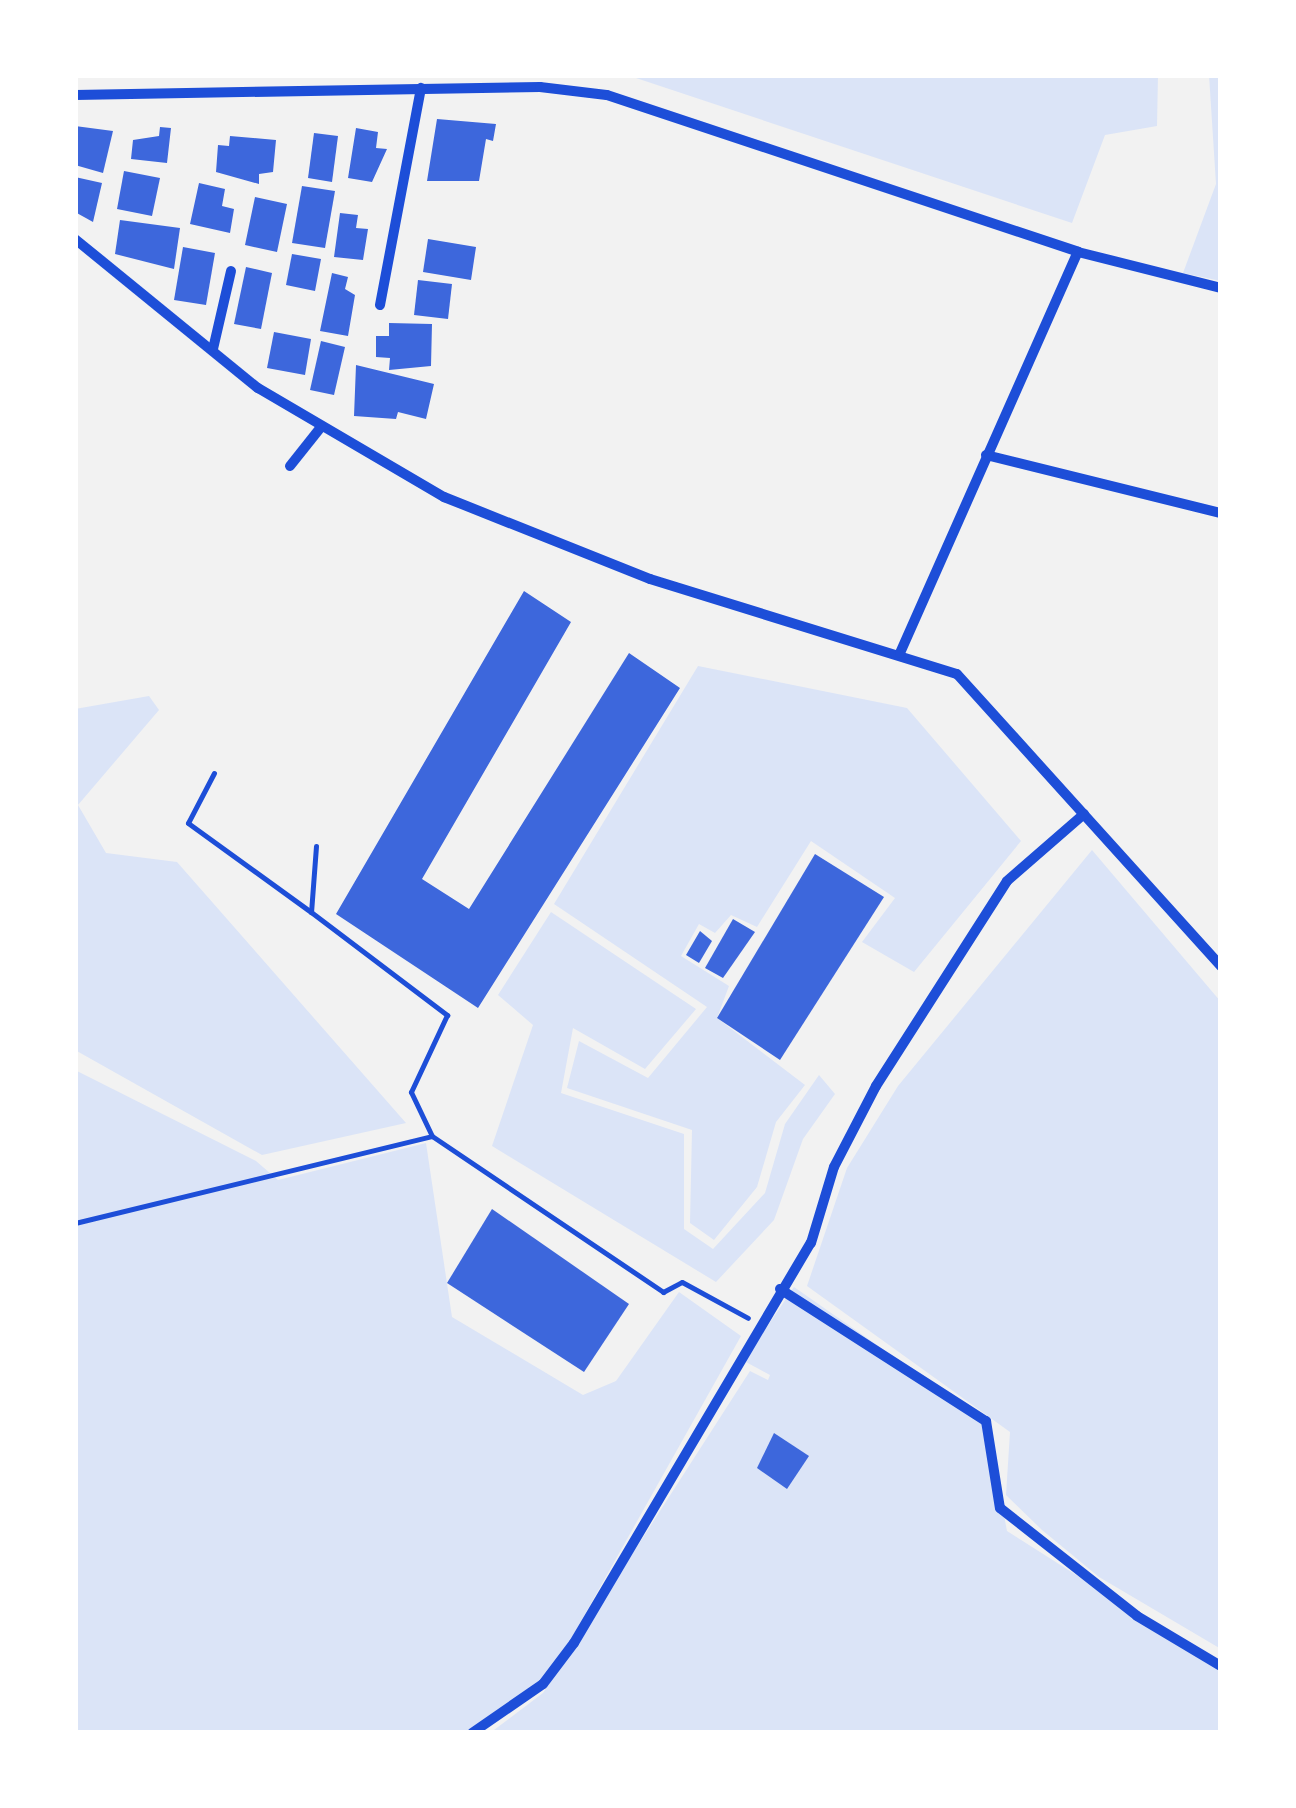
<!DOCTYPE html>
<style>
body{margin:0}
#map{position:relative;width:1296px;height:1808px;overflow:hidden;background:#f2f2f2;font-family:"Exo 2",sans-serif}
div>[style]{position:absolute}
[style*='--x']{left:calc(var(--x)*1px);top:calc(var(--y)*1px);width:calc(var(--w)*1px);rotate:calc(var(--a)*1deg)}
.green>*{inset:0;background:#dbe4f7}
.building>*{inset:0;background:#3d67dc}
.path>*{height:5px;margin:-2.5px;padding:0 2.5px;transform-origin:2.5px;border-radius:2.5px;background:#1d4ed8}
.minor>*{height:10px;margin:-5px;padding:0 5px;transform-origin:5px;border-radius:5px;background:#1d4ed8}
span{translate:-50% -50%;white-space:nowrap;text-align:center;line-height:1.15;-webkit-text-stroke:9px #fff;paint-order:stroke}
.frame{position:absolute;inset:0;border:78px solid #fff;pointer-events:none}
</style>
<div id="map">
<div class="green">
<div style="clip-path:polygon(627px 75px,1158px 75px,1157px 126px,1105px 135px,1072px 223px)"></div>
<div style="clip-path:polygon(1209px 75px,1221px 75px,1221px 281px,1183px 273px,1216px 184px)"></div>
<div style="clip-path:polygon(698px 666px,907px 708px,1021px 841px,914px 972px,862px 942px,895px 898px,811px 841px,757px 927px,731px 915px,715px 933px,699px 924px,681px 956px,729px 986px,717px 1018px,805px 1085px,776px 1122px,757px 1187px,714px 1240px,690px 1223px,692px 1130px,567px 1088px,579px 1041px,648px 1078px,707px 1007px,554px 904px)"></div>
<div style="clip-path:polygon(149px 696px,159px 710px,78px 805px,106px 853px,177px 862px,406px 1123px,262px 1155px,75px 1050px,75px 709px)"></div>
<div style="clip-path:polygon(1092px 850px,1221px 1002px,1221px 1649px,1099px 1577px,1042px 1530px,1006px 1495px,1010px 1432px,807px 1286px,847px 1168px,898px 1086px)"></div>
<div style="clip-path:polygon(551px 912px,696px 1009px,645px 1069px,573px 1028px,561px 1093px,684px 1134px,684px 1229px,713px 1249px,765px 1193px,785px 1124px,819px 1075px,835px 1094px,803px 1139px,774px 1220px,716px 1282px,492px 1146px,533px 1025px,498px 995px)"></div>
<div style="clip-path:polygon(75px 1070px,256px 1161px,278px 1180px,426px 1143px,452px 1317px,583px 1395px,616px 1381px,679px 1292px,741px 1336px,553px 1671px,475px 1733px,75px 1733px)"></div>
<div style="clip-path:polygon(794px 1287px,986px 1421px,1007px 1531px,1221px 1667px,1221px 1733px,490px 1733px,543px 1693px,750px 1371px,768px 1380px,770px 1375px,744px 1361px)"></div>
</div>
<div class="building">
<div style="clip-path:polygon(437px 119px,496px 124px,493px 141px,486px 139px,479px 181px,427px 181px)"></div>
<div style="clip-path:polygon(75px 126px,113px 131px,103px 173px,75px 165px)"></div>
<div style="clip-path:polygon(160px 127px,171px 128px,167px 163px,131px 159px,133px 140px,159px 136px)"></div>
<div style="clip-path:polygon(356px 128px,378px 132px,376px 148px,387px 149px,372px 182px,348px 178px)"></div>
<div style="clip-path:polygon(314px 133px,338px 136px,332px 182px,308px 178px)"></div>
<div style="clip-path:polygon(230px 136px,276px 140px,273px 172px,259px 174px,259px 184px,216px 172px,218px 145px,229px 146px)"></div>
<div style="clip-path:polygon(124px 171px,160px 178px,152px 216px,117px 209px)"></div>
<div style="clip-path:polygon(75px 177px,102px 183px,93px 222px,75px 212px)"></div>
<div style="clip-path:polygon(199px 183px,225px 189px,222px 206px,234px 209px,230px 233px,190px 224px)"></div>
<div style="clip-path:polygon(302px 186px,335px 191px,325px 248px,292px 243px)"></div>
<div style="clip-path:polygon(255px 197px,287px 204px,277px 252px,245px 245px)"></div>
<div style="clip-path:polygon(340px 213px,358px 215px,356px 228px,368px 229px,363px 260px,334px 257px)"></div>
<div style="clip-path:polygon(120px 220px,180px 228px,174px 269px,115px 254px)"></div>
<div style="clip-path:polygon(428px 239px,476px 247px,471px 280px,423px 272px)"></div>
<div style="clip-path:polygon(183px 247px,215px 253px,206px 305px,174px 300px)"></div>
<div style="clip-path:polygon(292px 254px,321px 259px,315px 291px,286px 285px)"></div>
<div style="clip-path:polygon(246px 267px,272px 273px,261px 329px,234px 324px)"></div>
<div style="clip-path:polygon(332px 273px,348px 277px,345px 289px,355px 295px,348px 336px,320px 331px)"></div>
<div style="clip-path:polygon(418px 280px,452px 284px,448px 319px,414px 315px)"></div>
<div style="clip-path:polygon(389px 323px,432px 324px,431px 366px,389px 370px,390px 358px,376px 357px,376px 336px,389px 336px)"></div>
<div style="clip-path:polygon(274px 332px,311px 339px,305px 375px,267px 368px)"></div>
<div style="clip-path:polygon(321px 341px,345px 347px,334px 395px,310px 390px)"></div>
<div style="clip-path:polygon(356px 365px,434px 384px,426px 419px,398px 412px,396px 419px,354px 416px)"></div>
<div style="clip-path:polygon(524px 591px,571px 622px,422px 879px,469px 909px,629px 653px,680px 688px,478px 1008px,336px 914px)"></div>
<div style="clip-path:polygon(815px 854px,884px 897px,780px 1060px,717px 1018px)"></div>
<div style="clip-path:polygon(733px 919px,755px 932px,723px 978px,705px 968px)"></div>
<div style="clip-path:polygon(700px 931px,712px 941px,699px 963px,686px 955px)"></div>
<div style="clip-path:polygon(492px 1209px,629px 1304px,584px 1372px,447px 1283px)"></div>
<div style="clip-path:polygon(774px 1433px,809px 1456px,787px 1489px,757px 1468px)"></div>
</div>
<div class="path">
<div style="--x:214;--y:773;--w:56;--a:117.5"></div>
<div style="--x:188;--y:823;--w:152;--a:35.9"></div>
<div style="--x:316;--y:846;--w:66;--a:94.3"></div>
<div style="--x:311;--y:912;--w:171;--a:37.1"></div>
<div style="--x:447;--y:1015;--w:85;--a:115.1"></div>
<div style="--x:411;--y:1092;--w:49;--a:64.5"></div>
<div style="--x:432;--y:1136;--w:279;--a:34"></div>
<div style="--x:663;--y:1292;--w:21;--a:-28"></div>
<div style="--x:682;--y:1282;--w:75;--a:28.6"></div>
<div style="--x:75;--y:1223;--w:366;--a:-13.7"></div>
</div>
<div class="minor">
<div style="--x:75;--y:95;--w:465;--a:-1"></div>
<div style="--x:540;--y:87;--w:67;--a:6.8"></div>
<div style="--x:607;--y:95;--w:496;--a:18.4"></div>
<div style="--x:1078;--y:252;--w:147;--a:14.1"></div>
<div style="--x:75;--y:239;--w:236;--a:39.2"></div>
<div style="--x:258;--y:388;--w:216;--a:30.4"></div>
<div style="--x:444;--y:497;--w:222;--a:21.7"></div>
<div style="--x:650;--y:579;--w:321;--a:17.2"></div>
<div style="--x:957;--y:674;--w:394;--a:47.9"></div>
<div style="--x:380;--y:305;--w:221;--a:-79.3"></div>
<div style="--x:213;--y:349;--w:80;--a:-77"></div>
<div style="--x:986;--y:455;--w:242;--a:13.9"></div>
<div style="--x:290;--y:466;--w:50;--a:-51.5"></div>
<div style="--x:900;--y:653;--w:439;--a:-66.1"></div>
<div style="--x:780;--y:1289;--w:245;--a:32.7"></div>
<div style="--x:986;--y:1421;--w:88;--a:80.9"></div>
<div style="--x:1000;--y:1508;--w:174;--a:38.2"></div>
<div style="--x:1137;--y:1616;--w:98;--a:30.8"></div>
<div style="--x:472;--y:1733;--w:86;--a:-34.6"></div>
<div style="--x:543;--y:1684;--w:51;--a:-52.9"></div>
<div style="--x:574;--y:1643;--w:465;--a:-59.4"></div>
<div style="--x:811;--y:1243;--w:79;--a:-73.2"></div>
<div style="--x:834;--y:1167;--w:91;--a:-62.6"></div>
<div style="--x:876;--y:1086;--w:243;--a:-57.4"></div>
<div style="--x:1007;--y:881;--w:102;--a:-41"></div>
</div>
<div class="frame"></div>
</div>
